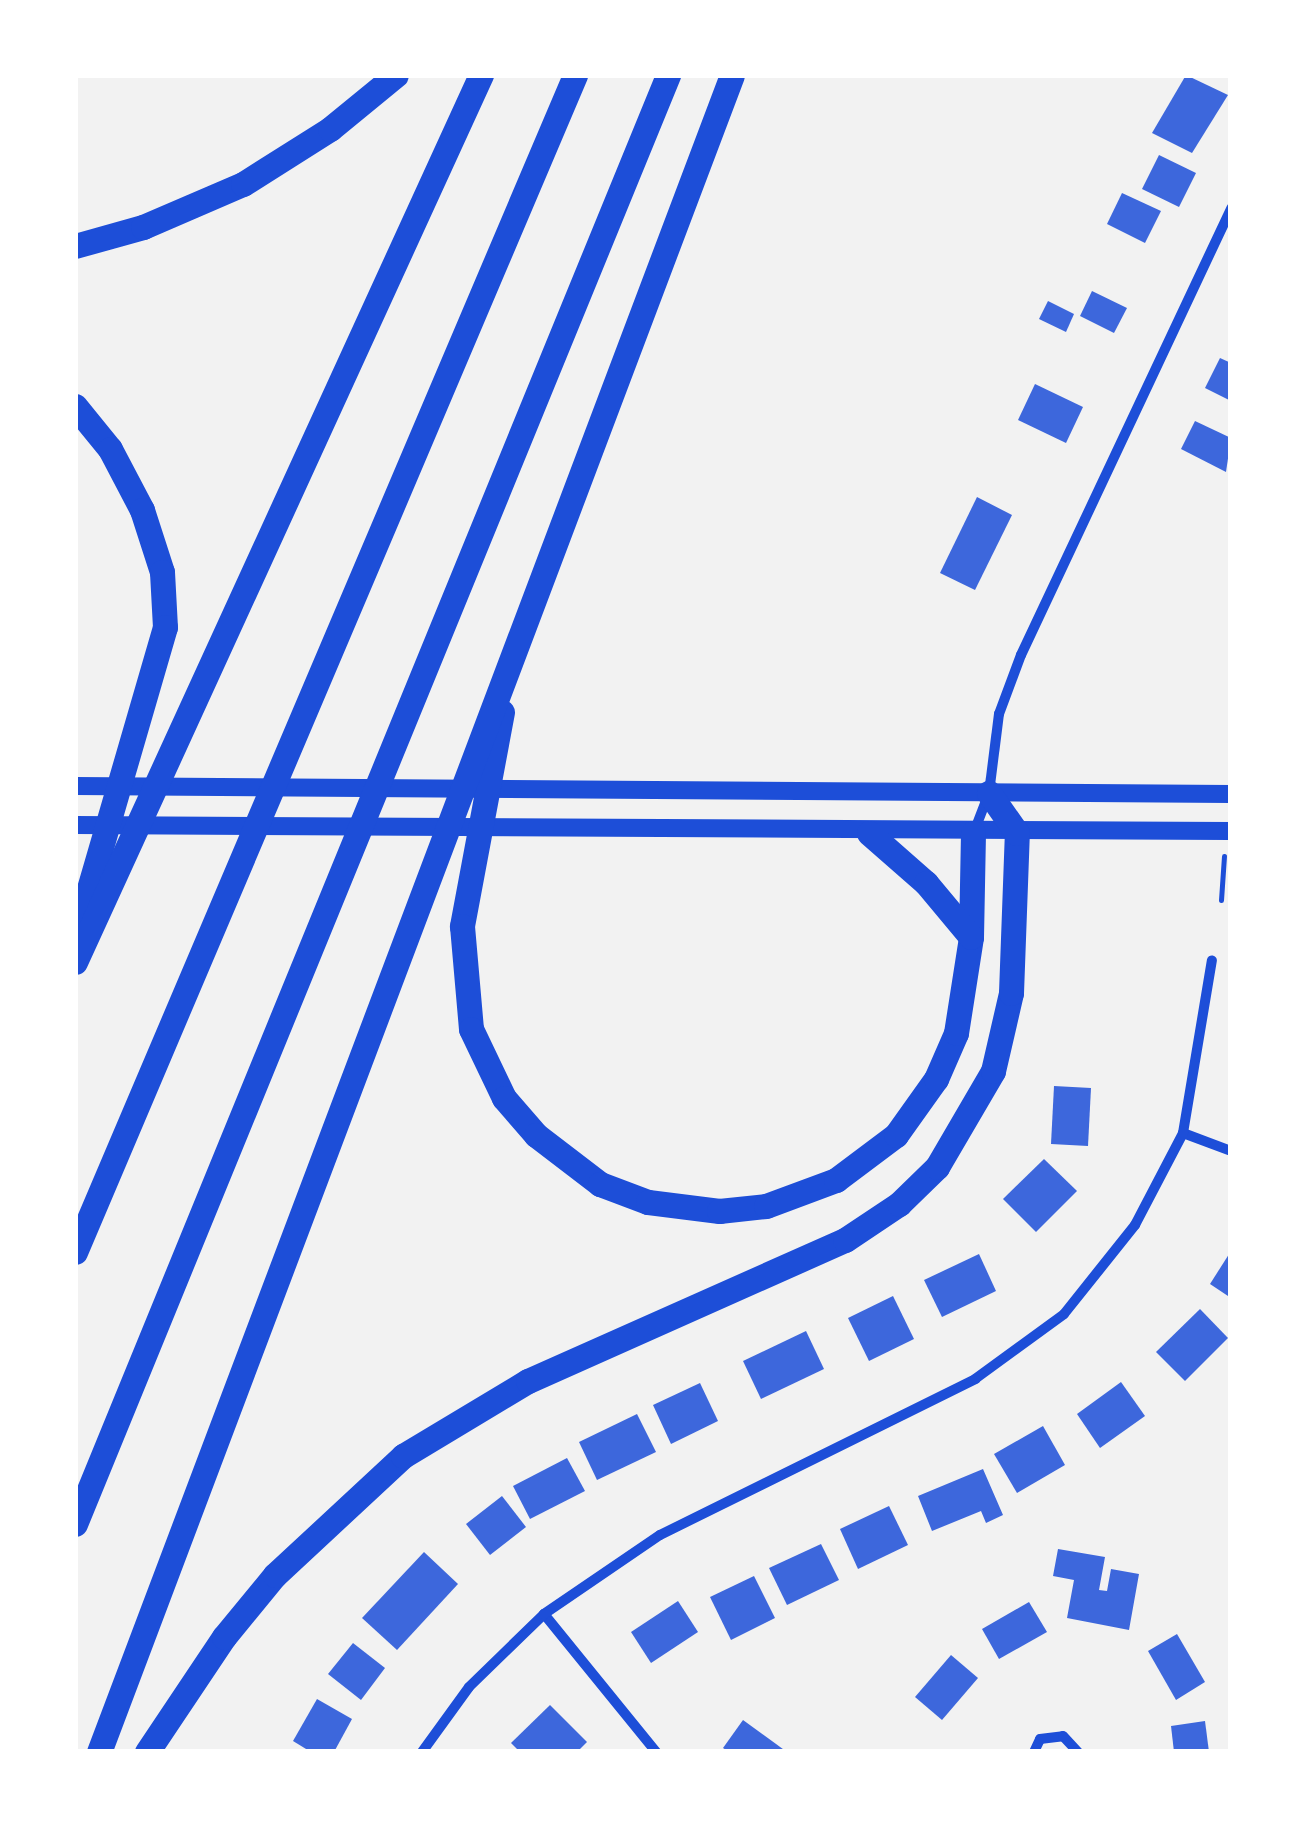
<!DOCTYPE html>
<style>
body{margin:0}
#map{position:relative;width:1306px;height:1827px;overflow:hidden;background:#f2f2f2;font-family:"Work Sans",sans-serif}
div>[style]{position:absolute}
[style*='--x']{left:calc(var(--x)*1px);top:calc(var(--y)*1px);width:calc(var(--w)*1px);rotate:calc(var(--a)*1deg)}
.building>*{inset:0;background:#3d67dc}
.path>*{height:5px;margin:-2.5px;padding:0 2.5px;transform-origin:2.5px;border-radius:2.5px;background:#1d4ed8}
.minor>*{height:10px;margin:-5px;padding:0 5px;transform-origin:5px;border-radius:5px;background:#1d4ed8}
.tertiary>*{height:18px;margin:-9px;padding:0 9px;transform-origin:9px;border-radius:9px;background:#1d4ed8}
.motorway>*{height:25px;margin:-12.5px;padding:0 12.5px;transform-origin:12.5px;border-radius:12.5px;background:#1d4ed8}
span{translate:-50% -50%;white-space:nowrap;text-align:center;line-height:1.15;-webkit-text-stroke:9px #fff;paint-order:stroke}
.frame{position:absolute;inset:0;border:78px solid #fff;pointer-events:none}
</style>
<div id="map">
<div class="building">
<div style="clip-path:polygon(1186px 75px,1228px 95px,1192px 153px,1152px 133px)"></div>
<div style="clip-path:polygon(1159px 155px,1196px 173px,1179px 207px,1142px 189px)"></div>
<div style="clip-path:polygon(1122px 193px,1161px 211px,1145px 243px,1107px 224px)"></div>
<div style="clip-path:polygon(1092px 291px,1127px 308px,1114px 333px,1080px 316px)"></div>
<div style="clip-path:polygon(1048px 301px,1074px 314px,1066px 332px,1039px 319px)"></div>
<div style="clip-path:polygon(1220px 358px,1231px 363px,1231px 401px,1205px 388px)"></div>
<div style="clip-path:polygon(1035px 384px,1083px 407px,1066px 443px,1018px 420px)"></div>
<div style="clip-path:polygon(1195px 421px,1231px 438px,1226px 472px,1181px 449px)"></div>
<div style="clip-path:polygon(977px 497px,1012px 515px,975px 590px,940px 573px)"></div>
<div style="clip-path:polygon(1054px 1086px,1091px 1088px,1088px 1146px,1051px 1144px)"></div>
<div style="clip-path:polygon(1044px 1159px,1077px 1191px,1036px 1232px,1003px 1199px)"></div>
<div style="clip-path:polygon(1231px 1251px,1231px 1298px,1210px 1284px)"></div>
<div style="clip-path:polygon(979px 1254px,996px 1291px,942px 1317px,924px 1280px)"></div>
<div style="clip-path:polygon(893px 1296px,914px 1339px,869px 1361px,848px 1318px)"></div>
<div style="clip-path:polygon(1200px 1309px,1228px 1338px,1185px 1381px,1156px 1352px)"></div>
<div style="clip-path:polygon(806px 1331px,824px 1369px,761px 1399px,743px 1361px)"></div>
<div style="clip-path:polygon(1121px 1382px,1145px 1416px,1100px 1448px,1077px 1414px)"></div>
<div style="clip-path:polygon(700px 1383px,718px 1421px,671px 1444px,653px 1405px)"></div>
<div style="clip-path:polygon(637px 1414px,656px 1452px,597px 1480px,579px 1442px)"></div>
<div style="clip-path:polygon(1043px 1426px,1065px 1465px,1017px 1493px,994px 1454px)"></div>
<div style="clip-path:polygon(567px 1458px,585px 1491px,530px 1519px,513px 1486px)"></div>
<div style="clip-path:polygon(983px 1469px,1003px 1515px,986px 1523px,981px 1511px,932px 1531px,918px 1496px)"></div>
<div style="clip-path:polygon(502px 1496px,526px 1527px,490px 1555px,466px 1524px)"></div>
<div style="clip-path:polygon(889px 1506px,908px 1545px,858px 1569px,840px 1529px)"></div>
<div style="clip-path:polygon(821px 1544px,839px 1580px,787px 1605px,769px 1568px)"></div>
<div style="clip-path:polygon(1058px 1549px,1105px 1557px,1099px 1590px,1107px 1591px,1111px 1569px,1139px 1574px,1129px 1630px,1067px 1618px,1074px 1580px,1053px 1576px)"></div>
<div style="clip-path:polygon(424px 1552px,458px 1584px,397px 1650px,362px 1618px)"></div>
<div style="clip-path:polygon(754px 1576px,775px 1618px,731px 1640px,710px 1597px)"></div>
<div style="clip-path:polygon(678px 1601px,698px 1632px,651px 1663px,631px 1632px)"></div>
<div style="clip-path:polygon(1029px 1602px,1047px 1632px,999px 1659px,982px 1629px)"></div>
<div style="clip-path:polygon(1177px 1634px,1205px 1682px,1176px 1700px,1148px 1651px)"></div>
<div style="clip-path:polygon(353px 1643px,385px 1668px,361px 1700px,328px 1674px)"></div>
<div style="clip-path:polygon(951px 1655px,978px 1678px,942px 1720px,915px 1697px)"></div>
<div style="clip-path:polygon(317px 1699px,352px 1719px,334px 1752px,311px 1752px,293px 1741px)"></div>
<div style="clip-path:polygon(550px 1705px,587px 1742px,577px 1752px,520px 1752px,511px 1743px)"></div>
<div style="clip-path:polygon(743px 1720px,787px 1752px,729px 1752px,723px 1748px)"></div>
<div style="clip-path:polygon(1205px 1721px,1209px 1752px,1174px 1752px,1171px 1726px)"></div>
</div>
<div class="path">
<div style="--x:1221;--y:900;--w:44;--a:-86.1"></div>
</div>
<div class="minor">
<div style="--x:974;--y:832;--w:42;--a:-69"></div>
<div style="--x:989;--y:793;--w:80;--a:-82.8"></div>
<div style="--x:999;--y:714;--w:63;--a:-69.6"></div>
<div style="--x:1021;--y:655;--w:494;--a:-64.8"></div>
<div style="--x:1183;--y:1133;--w:51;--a:20.6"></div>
<div style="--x:544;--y:1614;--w:178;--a:50.9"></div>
<div style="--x:422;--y:1752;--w:80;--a:-54.1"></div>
<div style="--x:469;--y:1687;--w:105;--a:-44.2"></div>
<div style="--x:544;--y:1614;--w:140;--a:-34.3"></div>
<div style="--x:660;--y:1535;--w:352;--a:-26.3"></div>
<div style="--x:975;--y:1379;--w:110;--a:-36.1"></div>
<div style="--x:1064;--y:1314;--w:114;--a:-51.4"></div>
<div style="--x:1135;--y:1225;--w:104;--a:-62.4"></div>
<div style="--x:1183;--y:1133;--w:175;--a:-80.5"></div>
<div style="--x:1034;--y:1752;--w:14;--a:-65"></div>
<div style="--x:1040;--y:1739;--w:23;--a:-7"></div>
<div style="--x:1063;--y:1736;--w:22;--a:47"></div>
</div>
<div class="tertiary">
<div style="--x:75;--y:786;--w:1156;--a:0.4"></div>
<div style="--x:75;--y:825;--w:1156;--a:0.3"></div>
</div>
<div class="motorway">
<div style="--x:75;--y:246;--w:71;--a:-15.6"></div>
<div style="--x:143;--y:227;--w:109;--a:-23.3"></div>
<div style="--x:243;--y:184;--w:103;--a:-32.3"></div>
<div style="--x:330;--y:129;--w:85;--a:-39.3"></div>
<div style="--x:75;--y:406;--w:55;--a:50.9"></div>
<div style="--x:110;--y:449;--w:69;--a:62.3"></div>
<div style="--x:142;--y:510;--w:65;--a:72.1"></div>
<div style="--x:162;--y:572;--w:55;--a:86.9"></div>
<div style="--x:165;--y:627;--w:302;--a:106.2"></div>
<div style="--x:502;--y:712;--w:218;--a:100.6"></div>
<div style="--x:462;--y:926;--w:103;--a:85"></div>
<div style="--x:471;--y:1029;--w:76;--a:64.4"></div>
<div style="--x:504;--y:1098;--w:49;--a:49.1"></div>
<div style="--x:536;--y:1135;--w:81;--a:37.4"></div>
<div style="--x:600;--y:1184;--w:51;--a:20.6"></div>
<div style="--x:648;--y:1202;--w:72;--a:7.2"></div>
<div style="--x:719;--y:1211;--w:47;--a:-6.1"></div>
<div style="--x:766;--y:1206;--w:75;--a:-20.4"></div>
<div style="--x:836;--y:1180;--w:75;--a:-36.9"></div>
<div style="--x:896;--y:1135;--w:69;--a:-54.5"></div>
<div style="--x:936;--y:1079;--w:50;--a:-66.5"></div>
<div style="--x:956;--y:1033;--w:97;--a:-81.1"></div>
<div style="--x:971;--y:937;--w:104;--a:-88.9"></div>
<div style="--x:869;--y:833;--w:76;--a:41.3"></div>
<div style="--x:926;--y:883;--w:70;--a:50.2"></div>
<div style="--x:75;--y:962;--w:976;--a:-65.41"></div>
<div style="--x:75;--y:1252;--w:1279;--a:-66.98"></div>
<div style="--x:75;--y:1524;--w:1566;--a:-67.74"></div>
<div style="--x:99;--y:1752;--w:1792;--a:-69.32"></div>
<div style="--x:147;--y:1752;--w:138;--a:-56.2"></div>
<div style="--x:224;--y:1637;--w:80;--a:-50.6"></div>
<div style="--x:275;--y:1575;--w:175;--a:-42.9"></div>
<div style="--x:403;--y:1456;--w:146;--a:-31"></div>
<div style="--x:528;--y:1381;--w:347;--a:-24"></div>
<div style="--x:845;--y:1240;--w:65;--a:-33.7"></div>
<div style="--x:899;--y:1204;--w:53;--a:-44.2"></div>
<div style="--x:937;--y:1167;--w:111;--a:-59.7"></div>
<div style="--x:993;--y:1071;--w:80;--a:-77"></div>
<div style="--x:1011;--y:993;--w:160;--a:-87.9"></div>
<div style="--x:1017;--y:833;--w:49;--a:-125"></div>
</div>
<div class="frame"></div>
</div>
